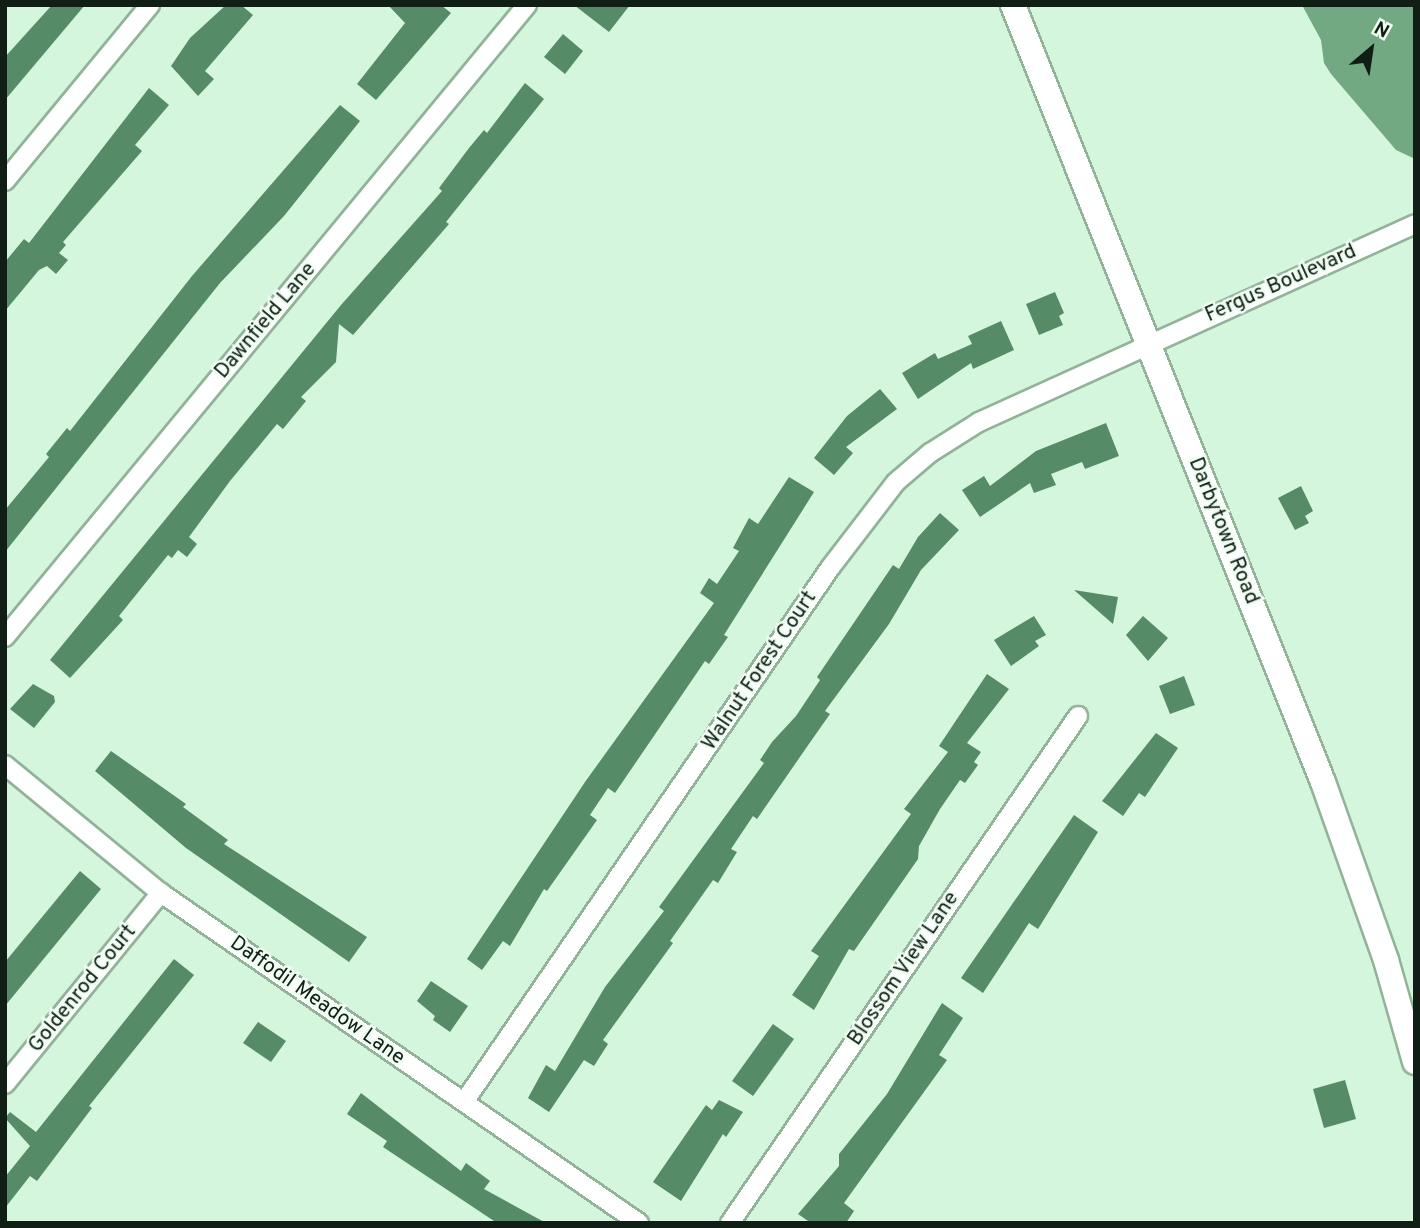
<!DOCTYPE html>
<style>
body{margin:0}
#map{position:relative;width:1420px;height:1228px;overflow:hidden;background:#d4f6dd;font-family:Overpass,sans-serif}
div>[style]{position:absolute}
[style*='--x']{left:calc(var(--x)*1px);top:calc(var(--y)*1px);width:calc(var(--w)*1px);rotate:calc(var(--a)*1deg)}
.water>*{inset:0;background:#72a982}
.building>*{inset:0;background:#558b66}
.roads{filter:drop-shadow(2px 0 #92b29a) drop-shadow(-2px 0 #92b29a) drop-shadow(0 2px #92b29a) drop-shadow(0 -2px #92b29a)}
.street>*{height:18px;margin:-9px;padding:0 9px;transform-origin:9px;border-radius:9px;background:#fff}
.secondary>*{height:24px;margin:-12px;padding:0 12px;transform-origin:12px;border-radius:12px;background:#fff}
span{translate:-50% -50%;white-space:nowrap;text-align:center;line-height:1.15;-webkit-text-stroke:5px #f0fdf3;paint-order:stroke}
.street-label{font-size:21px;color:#111e15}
.frame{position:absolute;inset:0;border:7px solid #111e15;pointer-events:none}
.north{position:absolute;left:1336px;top:14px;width:70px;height:70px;-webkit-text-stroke:5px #f0fdf3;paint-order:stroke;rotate:29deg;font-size:19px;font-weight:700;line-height:28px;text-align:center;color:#111e15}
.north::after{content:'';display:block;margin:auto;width:24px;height:32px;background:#111e15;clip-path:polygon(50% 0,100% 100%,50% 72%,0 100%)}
</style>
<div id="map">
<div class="water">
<div style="clip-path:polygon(1302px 5px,1415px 5px,1415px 159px,1396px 150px,1331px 74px,1324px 63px,1321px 40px)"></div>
</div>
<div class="building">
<div style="clip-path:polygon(52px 5px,85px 5px,5px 100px,5px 57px)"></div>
<div style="clip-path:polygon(226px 5px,241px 5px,253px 15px,205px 71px,214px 79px,198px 96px,171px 66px,190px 38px)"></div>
<div style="clip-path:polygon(388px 5px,441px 5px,451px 13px,376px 100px,357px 84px,405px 23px)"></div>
<div style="clip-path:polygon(574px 5px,630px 5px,609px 32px)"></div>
<div style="clip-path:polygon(563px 34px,583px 51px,565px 74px,544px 57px)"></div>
<div style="clip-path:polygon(525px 83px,544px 99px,446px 222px,449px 224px,353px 335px,339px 324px,336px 362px,301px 397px,306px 401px,283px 429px,277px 424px,230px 481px,189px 537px,197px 544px,187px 557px,178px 550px,172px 558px,168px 555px,119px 616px,123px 620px,70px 678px,50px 660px,341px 305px,442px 191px,439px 188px,469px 148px,484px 130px,487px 133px)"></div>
<div style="clip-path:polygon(149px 88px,169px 105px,135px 145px,142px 151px,63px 242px,66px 245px,59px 253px,68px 260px,56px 274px,47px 266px,39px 270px,5px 311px,5px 262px,24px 239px,29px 243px)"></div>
<div style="clip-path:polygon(340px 105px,360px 121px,284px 216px,220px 283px,5px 552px,5px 510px,49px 457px,46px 454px,67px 428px,70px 431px,192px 276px)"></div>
<div style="clip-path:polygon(1055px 292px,1064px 313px,1059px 316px,1063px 325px,1039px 335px,1026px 304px)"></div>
<div style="clip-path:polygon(1001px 321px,1014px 350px,973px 369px,971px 363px,918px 399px,902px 373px,935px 353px,938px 359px,972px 344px,968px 336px)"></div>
<div style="clip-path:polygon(880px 389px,897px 409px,846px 447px,853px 453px,834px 475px,814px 458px,847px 416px)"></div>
<div style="clip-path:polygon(1106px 423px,1119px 456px,1085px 469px,1082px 462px,1051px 474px,1056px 485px,1034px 493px,1030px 483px,980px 517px,962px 490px,984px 476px,990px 486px,1036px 451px)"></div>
<div style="clip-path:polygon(789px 477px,814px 492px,724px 635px,728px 637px,709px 664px,705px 661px,615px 793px,608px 788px,590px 815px,597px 820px,547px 891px,544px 889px,510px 946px,503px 941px,482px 970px,467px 959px,585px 782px,714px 603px,700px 593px,709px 578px,717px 584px,739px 551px,733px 548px,749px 518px,758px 524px)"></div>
<div style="clip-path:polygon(1301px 486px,1313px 511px,1305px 516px,1309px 523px,1295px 530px,1278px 498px)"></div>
<div style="clip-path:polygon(940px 513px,959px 530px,921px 570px,889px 624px,825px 711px,830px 714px,811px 741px,757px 819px,753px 816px,731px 849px,737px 852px,718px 883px,713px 880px,670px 941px,673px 943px,603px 1040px,608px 1044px,594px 1066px,584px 1060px,549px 1112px,528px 1098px,546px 1065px,555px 1071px,605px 987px,664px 911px,659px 907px,764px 763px,760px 760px,772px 742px,796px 716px,820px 680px,817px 677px,893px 565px,899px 569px,918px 537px)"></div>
<div style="clip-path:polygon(1074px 590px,1118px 597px,1113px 624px)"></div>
<div style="clip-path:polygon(1034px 616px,1046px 635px,1035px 641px,1039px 646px,1011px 666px,994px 640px)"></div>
<div style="clip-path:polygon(1143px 616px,1168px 638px,1148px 661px,1126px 635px)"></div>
<div style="clip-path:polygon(987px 674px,1009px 689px,967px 743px,981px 752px,974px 762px,978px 765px,965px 783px,960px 780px,940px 809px,919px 846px,918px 859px,854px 951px,849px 949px,814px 1010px,792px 995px,819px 956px,811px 951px,911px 814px,904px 809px,948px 752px,939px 746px)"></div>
<div style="clip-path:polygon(1184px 676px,1195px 705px,1170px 714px,1159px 686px)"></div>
<div style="clip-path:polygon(33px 684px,54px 696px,55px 702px,34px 728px,10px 709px)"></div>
<div style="clip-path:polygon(1156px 733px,1178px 748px,1145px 797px,1139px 793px,1123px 816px,1102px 801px)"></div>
<div style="clip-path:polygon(111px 751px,186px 804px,183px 807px,228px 840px,224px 844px,367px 937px,349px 962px,186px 848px,95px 771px)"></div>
<div style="clip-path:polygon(1074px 815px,1098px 832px,1038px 929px,1029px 923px,983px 993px,961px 978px)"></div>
<div style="clip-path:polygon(80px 871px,101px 889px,5px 1006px,5px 962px)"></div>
<div style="clip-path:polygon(174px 959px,194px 975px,89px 1106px,92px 1108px,37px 1181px,30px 1176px,5px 1208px,5px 1177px,30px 1146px,5px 1118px,10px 1112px,36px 1132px)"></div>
<div style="clip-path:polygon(431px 981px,468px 1006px,450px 1032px,433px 1020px,435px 1016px,417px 1001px)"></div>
<div style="clip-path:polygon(942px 1003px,963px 1018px,939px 1055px,947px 1060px,844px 1203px,854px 1211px,846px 1223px,811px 1223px,798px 1214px,839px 1166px,839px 1154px,887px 1094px)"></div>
<div style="clip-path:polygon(258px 1022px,286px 1041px,271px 1062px,243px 1043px)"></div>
<div style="clip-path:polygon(773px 1024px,794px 1039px,753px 1096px,732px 1081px)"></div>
<div style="clip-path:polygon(1345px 1080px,1356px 1119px,1324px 1128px,1313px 1089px)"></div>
<div style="clip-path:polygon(361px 1093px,461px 1171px,466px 1163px,490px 1181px,484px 1189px,546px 1223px,497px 1223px,383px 1147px,387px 1141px,347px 1114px)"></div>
<div style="clip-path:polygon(719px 1100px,743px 1112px,726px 1137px,723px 1134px,681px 1201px,653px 1182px,706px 1105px,712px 1110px)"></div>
</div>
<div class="roads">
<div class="street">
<div style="--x:5;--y:181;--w:228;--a:-50.5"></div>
<div style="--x:5;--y:637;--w:820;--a:-50.45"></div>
<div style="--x:5;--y:765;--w:202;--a:39.4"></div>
<div style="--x:161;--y:893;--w:581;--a:34.62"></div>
<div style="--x:5;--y:1084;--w:247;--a:-50.8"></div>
<div style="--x:464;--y:1102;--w:647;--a:-55.57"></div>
<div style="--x:830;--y:568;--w:108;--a:-52.5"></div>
<div style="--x:896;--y:482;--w:45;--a:-40.5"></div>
<div style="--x:930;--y:453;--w:58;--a:-32.3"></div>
<div style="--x:979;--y:422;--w:479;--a:-24.4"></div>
<div style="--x:730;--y:1223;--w:615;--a:-55.53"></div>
</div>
<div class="secondary">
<div style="--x:1013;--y:5;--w:837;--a:68.25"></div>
<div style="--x:1323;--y:782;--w:189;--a:70.5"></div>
<div style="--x:1386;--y:960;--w:106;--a:74.1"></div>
</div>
</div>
<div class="street-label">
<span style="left:1281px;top:284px;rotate:-24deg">Fergus Boulevard</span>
<span style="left:266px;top:321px;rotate:-50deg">Dawnfield Lane</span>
<span style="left:1223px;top:531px;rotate:68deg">Darbytown Road</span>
<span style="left:760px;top:671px;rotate:-56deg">Walnut Forest Court</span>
<span style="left:904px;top:969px;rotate:-56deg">Blossom View Lane</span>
<span style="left:83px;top:989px;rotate:-51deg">Goldenrod Court</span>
<span style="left:317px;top:1001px;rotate:35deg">Daffodil Meadow Lane</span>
</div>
<div class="frame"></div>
<div class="north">N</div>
</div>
